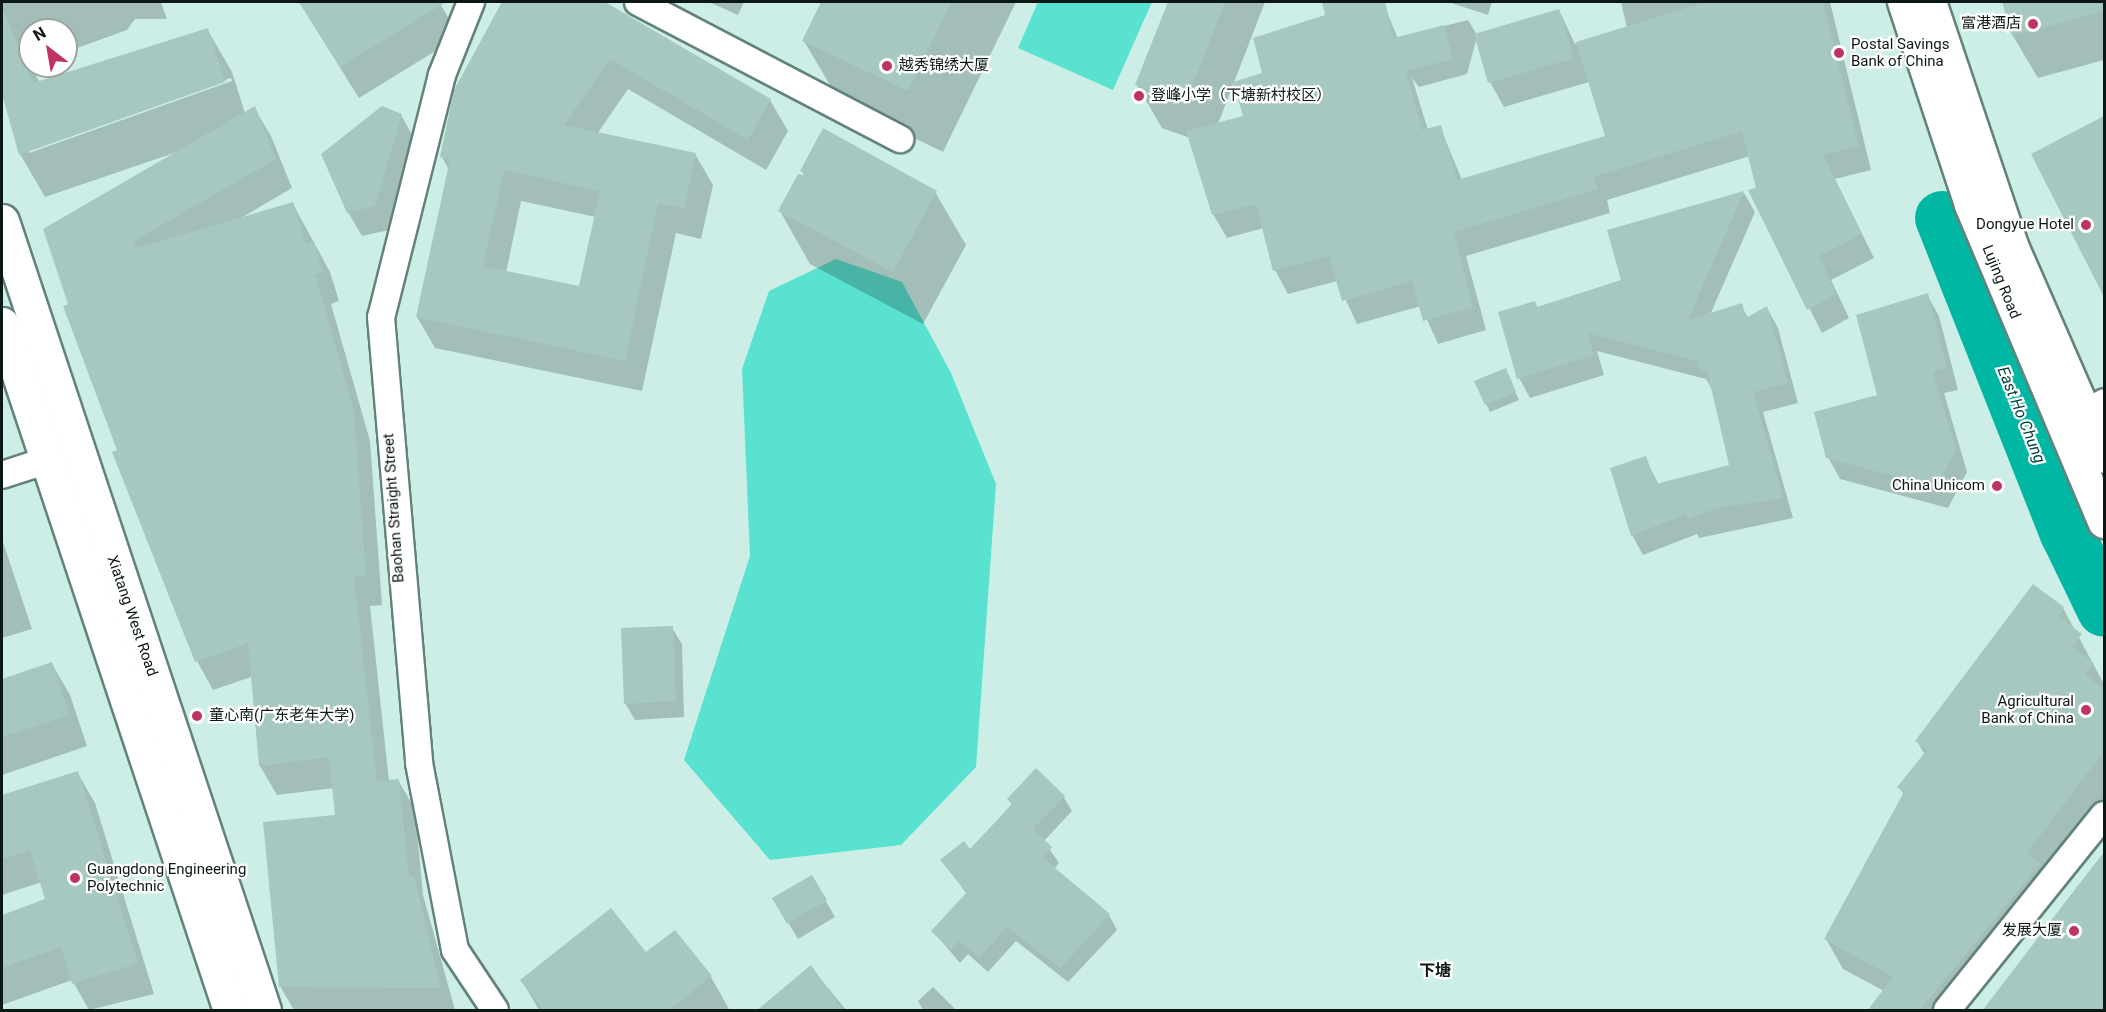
<!DOCTYPE html>
<meta charset="utf-8">
<style>
body{margin:0}
#map{position:relative;width:2106px;height:1012px;overflow:hidden;background:#cceee7;font-family:Roboto,"Noto Sans SC",sans-serif}
div>[style]{position:absolute}
[style*='--x']{left:calc(var(--x)*1px);top:calc(var(--y)*1px);width:calc(var(--w)*1px);rotate:calc(var(--a)*1deg)}
.green>*{inset:0;background:#59e2cf}
.shadow>*{inset:0;background:#0003}
.river>*{height:54px;margin:-27px;padding:0 27px;transform-origin:27px;border-radius:27px;background:#00b7a4}
.building>*{inset:0;background:#a6c8c1}
.roads{filter:drop-shadow(2px 0 #63827c) drop-shadow(-2px 0 #63827c) drop-shadow(0 2px #63827c) drop-shadow(0 -2px #63827c)}
.minor>*{height:26px;margin:-13px;padding:0 13px;transform-origin:13px;border-radius:13px;background:#fff}
.tertiary>*{height:32px;margin:-16px;padding:0 16px;transform-origin:16px;border-radius:16px;background:#fff}
.trunk>*{height:33px;margin:-16.5px;padding:0 16.5px;transform-origin:16.5px;border-radius:16.5px;background:#fff}
.dots>*{width:16px;height:16px;translate:-50% -50%;box-sizing:border-box;border:3px solid #fff;border-radius:50%}
span{translate:-50% -50%;white-space:nowrap;text-align:center;line-height:1.15;-webkit-text-stroke:4.5px #fff;paint-order:stroke}
.poi-label{font-size:15px;color:#0b1816}
.right{translate:-100% -50%;text-align:right}
.left{translate:0 -50%;text-align:left}
.street-label{font-size:15px;color:#0b1816}
.water-label{font-size:16px;color:#00433b;font-style:italic}
.neighbourhood-label{font-size:16px;color:#0b1816;font-weight:700}
.frame{position:absolute;inset:0;border:3px solid #0b1816;pointer-events:none}
.north{position:absolute;left:18px;top:18px;width:60px;height:60px;box-sizing:border-box;background:#fff;border:2px solid #9da3a2;border-radius:50%;rotate:329deg;font-size:16px;font-weight:700;line-height:24px;text-align:center;color:#0b1816}
.north::after{content:'';display:block;margin:auto;width:21px;height:27px;background:#bf3264;clip-path:polygon(50% 0,100% 100%,50% 72%,0 100%)}
</style>
<div id="map">
<div class="green">
<div style="clip-path:polygon(1038px 2px,1152px 2px,1113px 90px,1018px 48px)"></div>
<div style="clip-path:polygon(836px 259px,902px 282px,951px 373px,996px 484px,976px 767px,901px 845px,770px 860px,684px 760px,750px 556px,742px 369px,769px 291px)"></div>
</div>
<div class="shadow">
<div style="clip-path:polygon(evenodd,2px 2px,161px 2px,167px 19px,135px 19px,127px 30px,66px 52px,66px 30px,30px 30px,30px 66px,40px 82px,207px 29px,232px 72px,245px 113px,254px 108px,271px 136px,292px 188px,241px 218px,293px 204px,330px 272px,339px 301px,331px 304px,370px 441px,382px 605px,370px 606px,389px 781px,398px 780px,415px 809px,423px 895px,455px 1010px,294px 1010px,280px 986px,336px 816px,334px 788px,277px 795px,260px 766px,254px 676px,213px 690px,197px 661px,69px 305px,180px 151px,45px 197px,20px 154px,2px 88px,2px 2px,231px 78px,232px 81px,29px 153px,29px 150px,231px 78px)"></div>
<div style="clip-path:polygon(299px 2px,439px 2px,454px 27px,450px 42px,359px 98px)"></div>
<div style="clip-path:polygon(evenodd,507px 2px,602px 2px,770px 100px,788px 131px,766px 170px,628px 89px,597px 134px,695px 154px,713px 185px,701px 239px,676px 233px,642px 391px,435px 348px,417px 317px,449px 170px,442px 157px,456px 90px,507px 2px,521px 201px,596px 217px,581px 288px,506px 273px,521px 201px)"></div>
<div style="clip-path:polygon(709px 2px,744px 2px,738px 15px)"></div>
<div style="clip-path:polygon(823px 2px,1016px 2px,943px 152px,840px 102px,804px 41px)"></div>
<div style="clip-path:polygon(evenodd,1169px 2px,1265px 2px,1218px 124px,1245px 117px,1264px 74px,1327px 16px,1323px 2px,1383px 2px,1410px 69px,1421px 32px,1468px 20px,1477px 35px,1559px 10px,1575px 44px,1627px 28px,1621px 2px,1830px 2px,1871px 170px,1835px 179px,1874px 258px,1831px 280px,1849px 318px,1822px 333px,1750px 191px,1758px 189px,1750px 156px,1607px 200px,1610px 213px,1466px 256px,1486px 330px,1438px 344px,1421px 306px,1357px 324px,1337px 281px,1288px 294px,1275px 270px,1264px 228px,1227px 238px,1213px 214px,1190px 138px,1162px 128px,1137px 85px,1169px 2px,1477px 37px,1490px 82px,1504px 107px,1589px 82px,1606px 137px,1462px 180px,1440px 127px,1428px 130px,1412px 78px,1419px 87px,1467px 74px,1477px 37px)"></div>
<div style="clip-path:polygon(1448px 2px,1492px 2px,1488px 15px)"></div>
<div style="clip-path:polygon(2004px 2px,2104px 2px,2104px 60px,2038px 78px,2013px 36px)"></div>
<div style="clip-path:polygon(401px 115px,415px 140px,389px 230px,362px 236px,348px 212px)"></div>
<div style="clip-path:polygon(2104px 117px,2104px 294px,2033px 154px)"></div>
<div style="clip-path:polygon(802px 171px,935px 192px,966px 245px,923px 324px,810px 264px,780px 211px,805px 177px)"></div>
<div style="clip-path:polygon(1744px 193px,1755px 212px,1710px 315px,1741px 305px,1748px 318px,1767px 308px,1778px 328px,1798px 403px,1763px 412px,1793px 518px,1699px 538px,1697px 534px,1643px 555px,1632px 535px,1645px 458px,1659px 485px,1731px 466px,1713px 391px,1706px 379px,1597px 351px,1604px 375px,1530px 398px,1519px 378px,1535px 302px,1538px 309px,1623px 281px,1609px 231px)"></div>
<div style="clip-path:polygon(1927px 295px,1939px 316px,1958px 390px,1944px 393px,1967px 472px,1948px 508px,1840px 479px,1828px 457px,1879px 396px)"></div>
<div style="clip-path:polygon(1509px 378px,1519px 400px,1490px 412px,1486px 404px)"></div>
<div style="clip-path:polygon(2px 539px,32px 629px,2px 638px)"></div>
<div style="clip-path:polygon(2063px 608px,2104px 684px,2104px 803px,1960px 1010px,1869px 1010px,1884px 991px,1843px 969px,1826px 939px,1904px 795px,1899px 787px,1925px 755px,1917px 741px)"></div>
<div style="clip-path:polygon(672px 628px,682px 644px,684px 717px,635px 720px,625px 703px)"></div>
<div style="clip-path:polygon(52px 664px,70px 695px,87px 746px,2px 775px,2px 681px)"></div>
<div style="clip-path:polygon(77px 772px,95px 803px,154px 994px,89px 1010px,72px 980px,2px 1005px,2px 916px,47px 900px,42px 882px,2px 895px,2px 804px)"></div>
<div style="clip-path:polygon(1063px 796px,1072px 811px,1044px 841px,1059px 863px,1054px 869px,1109px 915px,1117px 930px,1068px 982px,1016px 941px,988px 972px,968px 954px,960px 963px,933px 931px,967px 894px,942px 861px,970px 851px,1012px 806px,1009px 799px)"></div>
<div style="clip-path:polygon(2104px 854px,2104px 1010px,1984px 1010px)"></div>
<div style="clip-path:polygon(812px 877px,835px 917px,798px 939px,774px 899px)"></div>
<div style="clip-path:polygon(646px 954px,711px 977px,729px 1009px,539px 1010px,522px 981px)"></div>
<div style="clip-path:polygon(811px 967px,846px 1010px,758px 1010px)"></div>
<div style="clip-path:polygon(933px 987px,956px 1010px,923px 1010px,918px 1001px)"></div>
</div>
<div class="river">
<div style="--x:1942;--y:218;--w:339;--a:68.4"></div>
<div style="--x:2067;--y:533;--w:85;--a:64.3"></div>
</div>
<div class="building">
<div style="clip-path:polygon(299px 2px,446px 2px,340px 67px)"></div>
<div style="clip-path:polygon(evenodd,502px 2px,605px 2px,771px 99px,748px 140px,610px 59px,564px 125px,696px 153px,684px 208px,658px 203px,625px 361px,416px 317px,450px 159px,440px 157px,454px 90px,502px 2px,504px 170px,600px 191px,579px 286px,483px 266px,504px 170px)"></div>
<div style="clip-path:polygon(821px 2px,951px 2px,908px 91px,802px 41px)"></div>
<div style="clip-path:polygon(1168px 2px,1225px 2px,1185px 104px,1135px 85px)"></div>
<div style="clip-path:polygon(1322px 2px,1385px 2px,1394px 38px,1444px 25px,1453px 59px,1406px 71px,1422px 130px,1441px 125px,1457px 180px,1605px 136px,1576px 42px,1706px 2px,1823px 2px,1859px 146px,1823px 155px,1862px 234px,1819px 256px,1836px 294px,1807px 310px,1748px 190px,1756px 188px,1742px 131px,1594px 177px,1598px 189px,1454px 232px,1473px 307px,1423px 321px,1412px 281px,1342px 301px,1329px 256px,1273px 271px,1256px 204px,1212px 215px,1186px 131px,1243px 116px,1233px 82px,1262px 73px,1253px 38px,1325px 15px)"></div>
<div style="clip-path:polygon(2002px 2px,2104px 2px,2104px 11px,2012px 36px)"></div>
<div style="clip-path:polygon(2px 6px,33px 83px,208px 28px,225px 82px,19px 155px,2px 94px)"></div>
<div style="clip-path:polygon(1559px 9px,1574px 58px,1488px 83px,1474px 34px)"></div>
<div style="clip-path:polygon(255px 106px,276px 159px,134px 241px,137px 248px,293px 202px,306px 244px,314px 241px,323px 272px,315px 274px,354px 411px,366px 576px,354px 577px,377px 781px,399px 779px,409px 877px,414px 876px,441px 988px,279px 987px,263px 822px,335px 815px,329px 757px,259px 766px,248px 643px,195px 662px,112px 452px,117px 450px,63px 306px,68px 304px,43px 229px)"></div>
<div style="clip-path:polygon(382px 106px,402px 114px,375px 206px,347px 213px,321px 154px)"></div>
<div style="clip-path:polygon(2104px 116px,2104px 297px,2031px 154px)"></div>
<div style="clip-path:polygon(823px 128px,937px 191px,893px 272px,778px 211px,798px 174px,810px 177px,800px 171px)"></div>
<div style="clip-path:polygon(1744px 191px,1688px 320px,1742px 303px,1746px 318px,1767px 306px,1788px 383px,1753px 392px,1783px 498px,1718px 508px,1687px 519px,1686px 514px,1631px 536px,1610px 468px,1646px 456px,1656px 484px,1729px 465px,1707px 370px,1700px 372px,1697px 361px,1587px 333px,1594px 355px,1517px 379px,1498px 312px,1535px 301px,1537px 307px,1621px 280px,1607px 230px)"></div>
<div style="clip-path:polygon(1928px 293px,1947px 368px,1933px 372px,1956px 450px,1936px 487px,1826px 458px,1814px 412px,1877px 395px,1856px 315px)"></div>
<div style="clip-path:polygon(1506px 368px,1516px 392px,1485px 405px,1474px 381px)"></div>
<div style="clip-path:polygon(2033px 584px,2064px 607px,2058px 616px,2082px 634px,2072px 647px,2094px 663px,2085px 675px,2104px 689px,2104px 751px,2027px 853px,2040px 864px,1919px 1011px,1867px 1011px,1893px 977px,1824px 939px,1904px 792px,1897px 787px,1927px 750px,1915px 741px)"></div>
<div style="clip-path:polygon(673px 626px,676px 701px,624px 704px,621px 628px)"></div>
<div style="clip-path:polygon(52px 662px,70px 715px,2px 737px,2px 679px)"></div>
<div style="clip-path:polygon(1036px 768px,1065px 796px,1033px 829px,1052px 847px,1043px 858px,1110px 914px,1060px 968px,1007px 927px,979px 958px,959px 941px,951px 950px,931px 931px,967px 892px,940px 860px,964px 841px,970px 849px,1012px 804px,1007px 799px)"></div>
<div style="clip-path:polygon(78px 771px,138px 963px,72px 984px,61px 947px,2px 968px,2px 915px,45px 899px,30px 850px,2px 859px,2px 795px)"></div>
<div style="clip-path:polygon(2104px 852px,2104px 1011px,1982px 1011px,2066px 901px)"></div>
<div style="clip-path:polygon(812px 875px,827px 900px,787px 924px,772px 898px)"></div>
<div style="clip-path:polygon(611px 908px,646px 952px,675px 930px,712px 976px,668px 1011px,544px 1011px,520px 980px)"></div>
<div style="clip-path:polygon(811px 965px,843px 1011px,756px 1011px)"></div>
</div>
<div class="roads">
<div class="minor">
<div style="--x:471;--y:2;--w:79;--a:111.7"></div>
<div style="--x:442;--y:75;--w:250;--a:104.1"></div>
<div style="--x:381;--y:317;--w:448;--a:85.1"></div>
<div style="--x:419;--y:763;--w:190;--a:79.1"></div>
<div style="--x:455;--y:950;--w:72;--a:56.3"></div>
<div style="--x:638;--y:2;--w:296;--a:27.6"></div>
<div style="--x:2069;--y:421;--w:40;--a:-28"></div>
<div style="--x:2;--y:475;--w:45;--a:-18"></div>
<div style="--x:1947;--y:1010;--w:250;--a:-51.2"></div>
</div>
<div class="tertiary">
<div style="--x:1904;--y:2;--w:214;--a:71.7"></div>
<div style="--x:1971;--y:205;--w:344;--a:67.2"></div>
<div style="--x:1930;--y:2;--w:257;--a:71.4"></div>
<div style="--x:2012;--y:246;--w:230;--a:66.4"></div>
</div>
<div class="trunk">
<div style="--x:2;--y:221;--w:831;--a:71.63"></div>
<div style="--x:2;--y:324;--w:723;--a:71.62"></div>
</div>
</div>
<div class="dots">
<div style="left:2033px;top:24px;background:#bf3264"></div>
<div style="left:1839px;top:53px;background:#bf3264"></div>
<div style="left:887px;top:66px;background:#bf3264"></div>
<div style="left:1139px;top:96px;background:#bf3264"></div>
<div style="left:2086px;top:225px;background:#bf3264"></div>
<div style="left:1997px;top:486px;background:#bf3264"></div>
<div style="left:2086px;top:710px;background:#bf3264"></div>
<div style="left:197px;top:716px;background:#bf3264"></div>
<div style="left:75px;top:878px;background:#bf3264"></div>
<div style="left:2074px;top:931px;background:#bf3264"></div>
</div>
<div class="poi-label">
<span class="right" style="left:2021px;top:24px">富港酒店</span>
<span class="left" style="left:1851px;top:53px">Postal Savings<br>Bank of China</span>
<span class="left" style="left:899px;top:66px">越秀锦绣大厦</span>
<span class="left" style="left:1151px;top:96px">登峰小学（下塘新村校区）</span>
<span class="right" style="left:2074px;top:225px">Dongyue Hotel</span>
<span class="right" style="left:1985px;top:486px">China Unicom</span>
<span class="right" style="left:2074px;top:710px">Agricultural<br>Bank of China</span>
<span class="left" style="left:209px;top:716px">童心南(广东老年大学)</span>
<span class="left" style="left:87px;top:878px">Guangdong Engineering<br>Polytechnic</span>
<span class="right" style="left:2062px;top:931px">发展大厦</span>
</div>
<div class="street-label">
<span style="left:2001px;top:282px;rotate:68deg">Lujing Road</span>
<span style="left:394px;top:508px;rotate:-94deg">Baohan Straight Street</span>
<span style="left:132px;top:616px;rotate:71deg">Xiatang West Road</span>
</div>
<div class="water-label">
<span style="left:2021px;top:415px;rotate:68deg">East Ho Chung</span>
</div>
<div class="neighbourhood-label">
<span style="left:1435px;top:971px">下塘</span>
</div>
<div class="frame"></div>
<div class="north">N</div>
</div>
